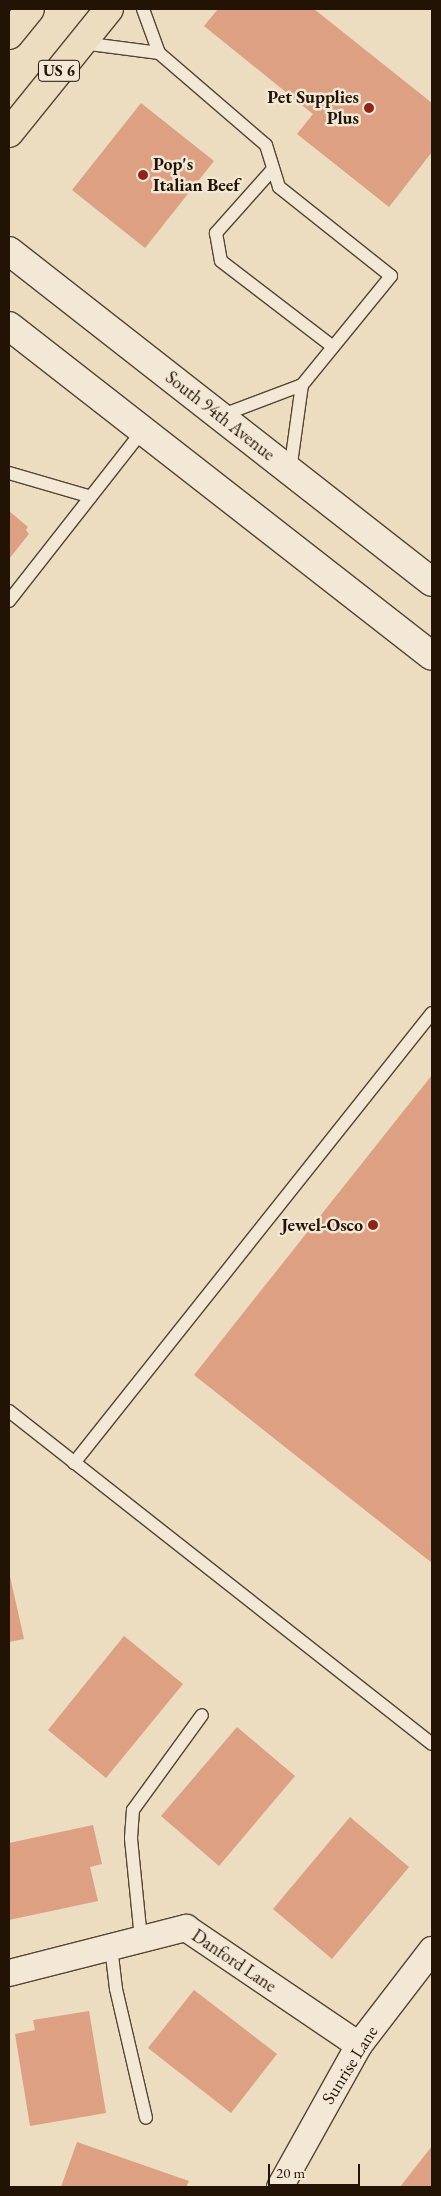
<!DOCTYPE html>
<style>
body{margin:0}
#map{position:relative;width:441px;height:2196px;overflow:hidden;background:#ecdcc0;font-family:"EB Garamond",serif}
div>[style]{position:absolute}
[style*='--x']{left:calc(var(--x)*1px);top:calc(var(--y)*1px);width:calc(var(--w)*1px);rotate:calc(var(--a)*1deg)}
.building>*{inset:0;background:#dda083}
.roads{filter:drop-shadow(1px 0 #544534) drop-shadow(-1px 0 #544534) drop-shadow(0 1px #544534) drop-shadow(0 -1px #544534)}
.service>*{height:12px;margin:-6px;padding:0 6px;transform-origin:6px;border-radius:6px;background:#f3e8d6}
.minor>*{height:26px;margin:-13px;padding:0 13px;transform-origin:13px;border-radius:13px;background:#f3e8d6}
.tertiary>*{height:28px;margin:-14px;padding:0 14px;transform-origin:14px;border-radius:14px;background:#f3e8d6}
.primary>*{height:28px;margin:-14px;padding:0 14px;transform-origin:14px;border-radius:14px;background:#ecdcc0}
.dots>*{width:14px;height:14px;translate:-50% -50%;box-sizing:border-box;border:2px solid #f3e8d6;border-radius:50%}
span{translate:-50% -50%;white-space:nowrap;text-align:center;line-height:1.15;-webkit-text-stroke:5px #f3e8d6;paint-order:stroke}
.shield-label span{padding:1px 4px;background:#f3e8d6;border:1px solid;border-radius:4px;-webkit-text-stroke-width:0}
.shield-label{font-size:16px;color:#221305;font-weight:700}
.poi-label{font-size:18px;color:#221305;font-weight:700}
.right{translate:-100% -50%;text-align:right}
.left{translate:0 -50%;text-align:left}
.street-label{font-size:18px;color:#221305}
.frame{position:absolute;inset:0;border:10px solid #221305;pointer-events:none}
.scale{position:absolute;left:268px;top:2164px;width:92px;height:22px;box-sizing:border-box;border:2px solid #221305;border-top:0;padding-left:6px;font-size:15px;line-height:18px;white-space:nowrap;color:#221305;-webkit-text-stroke:4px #f3e8d6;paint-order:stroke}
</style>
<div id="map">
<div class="building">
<div style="clip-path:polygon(218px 9px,314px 9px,432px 103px,432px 152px,389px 207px,297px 134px,313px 114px,204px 26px)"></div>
<div style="clip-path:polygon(141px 103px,214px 161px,145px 248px,72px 190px)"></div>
<div style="clip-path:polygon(9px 511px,28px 527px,26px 530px,29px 534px,9px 559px)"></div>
<div style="clip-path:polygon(432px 1075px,432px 1563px,194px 1375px)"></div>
<div style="clip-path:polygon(9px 1572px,24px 1639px,9px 1642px)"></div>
<div style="clip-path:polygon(124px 1636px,183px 1684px,106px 1778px,48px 1730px)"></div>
<div style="clip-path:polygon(237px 1727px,295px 1776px,219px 1866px,161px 1816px)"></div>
<div style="clip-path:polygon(350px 1817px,409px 1867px,332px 1959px,273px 1909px)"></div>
<div style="clip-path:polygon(93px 1825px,102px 1864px,90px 1867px,98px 1901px,9px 1920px,9px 1843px)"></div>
<div style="clip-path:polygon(194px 1990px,277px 2054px,231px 2113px,148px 2048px)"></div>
<div style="clip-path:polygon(89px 2011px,106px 2113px,30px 2126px,15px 2034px,35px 2030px,33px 2020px)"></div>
<div style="clip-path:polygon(77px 2142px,189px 2181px,186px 2187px,61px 2187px)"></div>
<div style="clip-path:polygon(432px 2146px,432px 2187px,400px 2187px)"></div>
</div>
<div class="roads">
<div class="service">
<div style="--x:82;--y:43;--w:78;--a:7.4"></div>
<div style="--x:159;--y:53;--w:47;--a:-110"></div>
<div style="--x:159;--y:53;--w:141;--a:40.7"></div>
<div style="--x:266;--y:145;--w:44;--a:72.8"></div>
<div style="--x:279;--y:187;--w:143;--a:38.5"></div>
<div style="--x:391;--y:276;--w:141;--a:129.2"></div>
<div style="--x:302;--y:385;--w:88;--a:159.3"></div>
<div style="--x:273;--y:169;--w:86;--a:131.7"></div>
<div style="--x:216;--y:233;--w:28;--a:80"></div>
<div style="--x:221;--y:261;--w:141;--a:37.5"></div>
<div style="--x:290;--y:471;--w:87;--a:-82.1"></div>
<div style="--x:9;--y:473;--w:85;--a:16.3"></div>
<div style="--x:9;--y:601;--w:217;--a:-51.9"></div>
<div style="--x:9;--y:1411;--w:538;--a:38.21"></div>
<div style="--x:74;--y:1463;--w:575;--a:-51.5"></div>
<div style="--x:141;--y:1939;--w:101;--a:-95.7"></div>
<div style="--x:131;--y:1838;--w:28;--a:-86"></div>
<div style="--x:133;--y:1810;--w:117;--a:-54"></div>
<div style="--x:111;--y:1947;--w:42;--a:83.2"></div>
<div style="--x:116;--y:1989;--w:132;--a:76.9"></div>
</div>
<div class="minor">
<div style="--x:9;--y:1973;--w:183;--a:-14.3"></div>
<div style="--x:186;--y:1928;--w:209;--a:34.1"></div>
<div style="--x:280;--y:2187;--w:162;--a:-60.9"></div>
<div style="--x:359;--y:2045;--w:120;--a:-52.5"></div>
</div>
<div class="tertiary">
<div style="--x:9;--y:251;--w:537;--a:38.04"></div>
<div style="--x:9;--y:326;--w:536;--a:37.96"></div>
</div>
<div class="primary">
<div style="--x:9;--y:35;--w:33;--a:-51"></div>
<div style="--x:9;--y:133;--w:159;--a:-51.1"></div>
</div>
</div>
<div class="dots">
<div style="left:369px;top:108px;background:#8f2418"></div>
<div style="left:143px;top:175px;background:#8f2418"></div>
<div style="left:373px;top:1225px;background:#8f2418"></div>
</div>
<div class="shield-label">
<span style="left:59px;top:71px">US 6</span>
</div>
<div class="poi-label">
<span class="right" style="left:359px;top:108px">Pet Supplies<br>Plus</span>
<span class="left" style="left:153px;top:175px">Pop's<br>Italian Beef</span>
<span class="right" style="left:363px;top:1225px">Jewel-Osco</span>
</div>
<div class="street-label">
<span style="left:220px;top:416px;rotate:38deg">South 94th Avenue</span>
<span style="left:234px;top:1961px;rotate:34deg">Danford Lane</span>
<span style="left:350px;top:2065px;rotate:-58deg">Sunrise Lane</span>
</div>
<div class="frame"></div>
<div class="scale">20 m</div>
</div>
